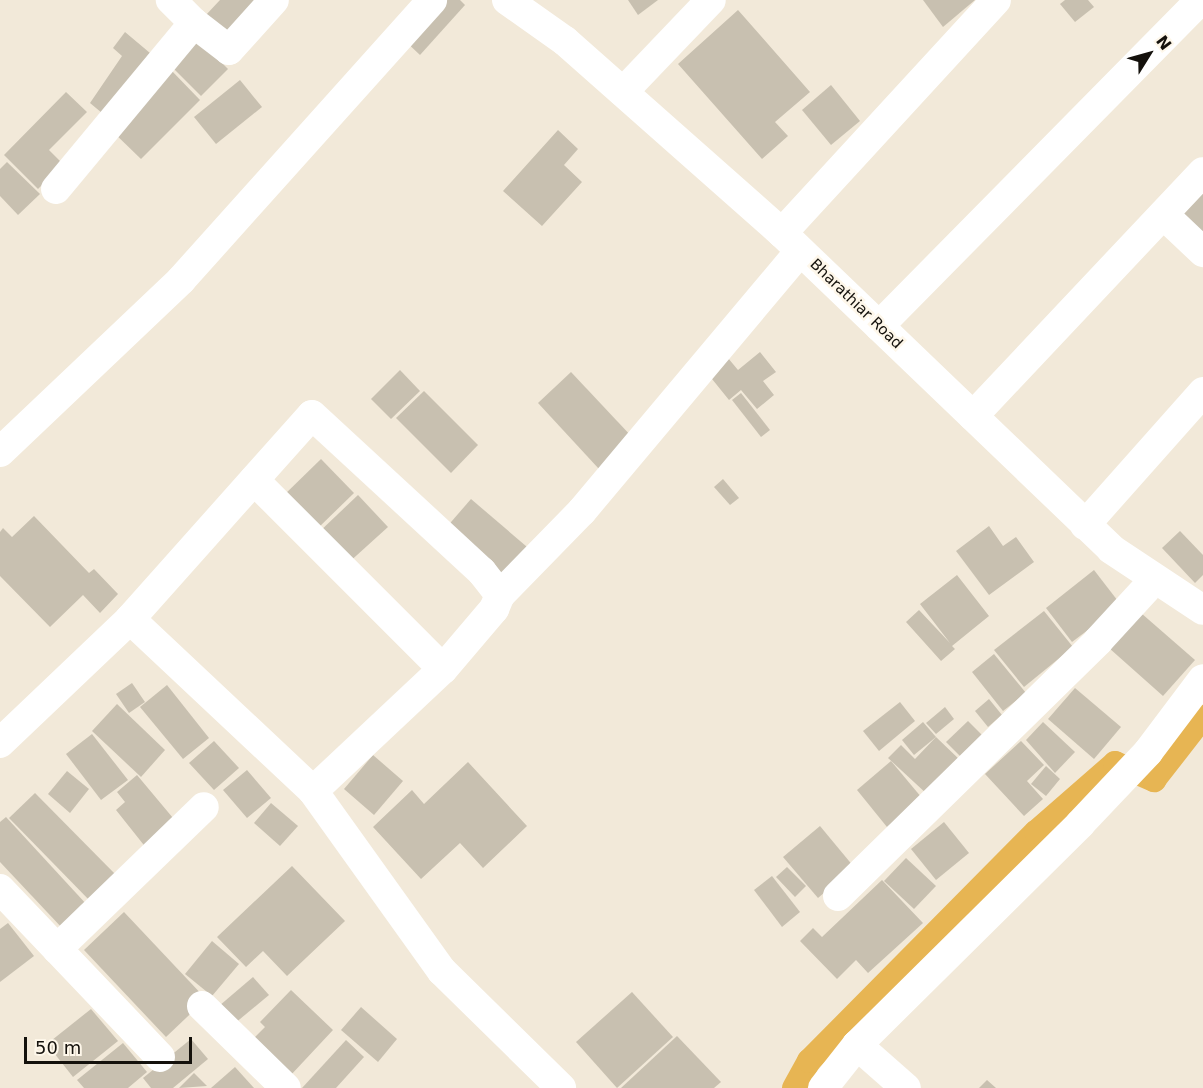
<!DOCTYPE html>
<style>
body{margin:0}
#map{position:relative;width:1203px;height:1088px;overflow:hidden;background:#f2e9d9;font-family:"DejaVu Sans",sans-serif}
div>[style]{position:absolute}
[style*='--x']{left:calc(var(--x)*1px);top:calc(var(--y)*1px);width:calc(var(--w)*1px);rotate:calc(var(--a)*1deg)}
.canal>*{height:24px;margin:-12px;padding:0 12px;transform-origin:12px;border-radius:12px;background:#e7b553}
.building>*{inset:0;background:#c8c0b0}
.minor>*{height:30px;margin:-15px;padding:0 15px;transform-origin:15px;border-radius:15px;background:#fff}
span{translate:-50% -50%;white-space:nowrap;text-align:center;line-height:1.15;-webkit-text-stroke:5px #fef7ea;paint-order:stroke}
.street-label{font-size:15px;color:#14110c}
.north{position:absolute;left:1119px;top:24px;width:60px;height:60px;-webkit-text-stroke:4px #fef7ea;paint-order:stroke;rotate:53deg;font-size:16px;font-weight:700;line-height:24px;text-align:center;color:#14110c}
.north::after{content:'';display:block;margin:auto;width:21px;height:27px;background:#14110c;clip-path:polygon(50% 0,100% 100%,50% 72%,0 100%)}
.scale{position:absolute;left:24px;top:1037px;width:168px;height:27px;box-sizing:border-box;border:3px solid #14110c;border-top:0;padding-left:8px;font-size:18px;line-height:21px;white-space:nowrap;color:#14110c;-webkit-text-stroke:4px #fef7ea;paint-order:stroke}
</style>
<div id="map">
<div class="canal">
<div style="--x:794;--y:1088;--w:31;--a:-61"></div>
<div style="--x:809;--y:1061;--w:322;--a:-45.3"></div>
<div style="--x:1036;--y:832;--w:105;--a:-41.1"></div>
<div style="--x:1115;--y:763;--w:43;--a:23.6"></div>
<div style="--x:1154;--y:780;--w:80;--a:-52.1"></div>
</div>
<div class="building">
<div style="clip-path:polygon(220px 0,260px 0,229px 40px,205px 16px)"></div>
<div style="clip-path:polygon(438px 0,460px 0,465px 5px,420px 55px,402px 38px)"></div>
<div style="clip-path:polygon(628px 0,658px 0,638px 15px)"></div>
<div style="clip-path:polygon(923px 0,975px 0,943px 27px)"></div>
<div style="clip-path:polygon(1065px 0,1088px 0,1094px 7px,1075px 22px,1060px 4px)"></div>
<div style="clip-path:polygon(738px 10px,810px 92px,775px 122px,788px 136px,762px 159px,678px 64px)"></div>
<div style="clip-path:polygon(125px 32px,150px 53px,102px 113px,90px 103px,122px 56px,113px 48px)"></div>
<div style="clip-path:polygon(193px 34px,228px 69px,201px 96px,167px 62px)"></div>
<div style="clip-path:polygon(170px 69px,200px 100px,141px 159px,110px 129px)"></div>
<div style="clip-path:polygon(240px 80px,262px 107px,216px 144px,194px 117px)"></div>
<div style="clip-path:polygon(831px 85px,860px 121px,831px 145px,802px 110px)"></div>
<div style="clip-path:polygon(66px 92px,87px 112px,49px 150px,63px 164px,38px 189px,4px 155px)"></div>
<div style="clip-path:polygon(558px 130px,578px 149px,564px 165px,582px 182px,542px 226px,503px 191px)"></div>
<div style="clip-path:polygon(7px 162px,40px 194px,18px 215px,0 196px,0 169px)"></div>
<div style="clip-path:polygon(1203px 186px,1203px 237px,1178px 211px)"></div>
<div style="clip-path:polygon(760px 352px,776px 372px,763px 381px,774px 395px,757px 409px,741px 390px,729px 400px,708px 374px,728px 358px,738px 370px)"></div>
<div style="clip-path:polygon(400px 370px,420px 391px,391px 419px,371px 399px)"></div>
<div style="clip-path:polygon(571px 372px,633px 438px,599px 469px,538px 403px)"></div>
<div style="clip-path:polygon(424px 391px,478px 445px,451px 473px,396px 418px)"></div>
<div style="clip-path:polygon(741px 393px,770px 430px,761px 437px,732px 400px)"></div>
<div style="clip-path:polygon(321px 459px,354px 493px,314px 532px,281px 498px)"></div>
<div style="clip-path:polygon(723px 479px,739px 498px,730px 505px,714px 487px)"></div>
<div style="clip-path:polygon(358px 495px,388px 527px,346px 565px,317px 534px)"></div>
<div style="clip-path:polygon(471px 499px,533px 552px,507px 582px,445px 529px)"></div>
<div style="clip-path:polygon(34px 516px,89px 573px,94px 569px,118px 594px,100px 613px,83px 595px,50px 627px,0 576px,0 532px,3px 528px,12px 537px)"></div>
<div style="clip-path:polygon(989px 526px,1003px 546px,1016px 537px,1034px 562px,989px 595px,956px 551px)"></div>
<div style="clip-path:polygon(1180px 531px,1203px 555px,1203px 575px,1195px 583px,1162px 548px)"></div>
<div style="clip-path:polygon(1094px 570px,1121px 605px,1072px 642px,1046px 608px)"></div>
<div style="clip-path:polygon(957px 575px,989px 616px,952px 646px,955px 649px,941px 661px,906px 622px,919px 610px,950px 643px,920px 604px)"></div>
<div style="clip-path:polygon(1044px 611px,1073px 647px,1024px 687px,994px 650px)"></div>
<div style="clip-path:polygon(1141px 613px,1195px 660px,1163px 696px,1109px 648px)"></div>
<div style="clip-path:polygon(994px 654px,1026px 693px,1003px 711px,972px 672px)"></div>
<div style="clip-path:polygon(132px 683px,145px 702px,129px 713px,116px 694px)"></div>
<div style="clip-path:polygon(167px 685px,209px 738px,183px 759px,140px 707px)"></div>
<div style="clip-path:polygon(1075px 688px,1121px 727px,1094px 759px,1048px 719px)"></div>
<div style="clip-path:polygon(989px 699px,1002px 715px,988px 727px,975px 711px)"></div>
<div style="clip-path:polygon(900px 702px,915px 721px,879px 751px,863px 731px)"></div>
<div style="clip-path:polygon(117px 704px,165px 750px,141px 777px,92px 731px)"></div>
<div style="clip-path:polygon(945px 707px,954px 719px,936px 734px,926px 723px)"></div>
<div style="clip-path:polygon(968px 721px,985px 738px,963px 759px,946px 742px)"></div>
<div style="clip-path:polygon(923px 722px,936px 737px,914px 755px,902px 740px)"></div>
<div style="clip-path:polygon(1043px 722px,1075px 752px,1055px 773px,1026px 740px)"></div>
<div style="clip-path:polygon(92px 734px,128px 780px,101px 800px,66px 754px)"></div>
<div style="clip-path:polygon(936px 737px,961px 761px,928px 795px,888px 758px,901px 745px,915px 759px)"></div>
<div style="clip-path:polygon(214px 741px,239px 768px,214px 790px,189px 763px)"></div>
<div style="clip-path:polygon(1021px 741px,1044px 765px,1027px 781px,1043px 799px,1024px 816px,985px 774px)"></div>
<div style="clip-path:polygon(373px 755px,403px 781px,374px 815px,344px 789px)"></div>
<div style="clip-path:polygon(891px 761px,922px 798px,887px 827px,857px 790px)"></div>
<div style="clip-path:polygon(468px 762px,527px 826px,483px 868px,460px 843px,421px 879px,373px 827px,412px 790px,424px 804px)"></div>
<div style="clip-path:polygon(1046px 766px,1060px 779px,1046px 796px,1031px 784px)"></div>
<div style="clip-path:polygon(247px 770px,271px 798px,247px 818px,223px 790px)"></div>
<div style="clip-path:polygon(67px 771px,89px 789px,70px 813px,48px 794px)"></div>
<div style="clip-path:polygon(137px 775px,178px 824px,147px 849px,116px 810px,125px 802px,117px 792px)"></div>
<div style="clip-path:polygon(35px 793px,118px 877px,92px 903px,9px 818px)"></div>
<div style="clip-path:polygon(271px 803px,298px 826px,280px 846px,254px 823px)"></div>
<div style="clip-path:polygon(6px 817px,88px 906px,63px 929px,0 862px,0 822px)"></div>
<div style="clip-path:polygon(944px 822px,969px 853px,936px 880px,911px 849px)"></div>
<div style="clip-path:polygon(820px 826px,854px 867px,818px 898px,783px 857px)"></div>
<div style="clip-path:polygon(906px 858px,936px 886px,914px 909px,884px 881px)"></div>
<div style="clip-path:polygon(292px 866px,345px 921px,287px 976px,263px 951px,246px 967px,217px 937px)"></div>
<div style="clip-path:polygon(787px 867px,806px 886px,795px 897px,776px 877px)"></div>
<div style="clip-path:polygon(772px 876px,800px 912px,782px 927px,754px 890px)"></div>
<div style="clip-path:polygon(882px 880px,923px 923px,868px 973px,856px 960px,837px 979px,800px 941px,813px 928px,822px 937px)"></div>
<div style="clip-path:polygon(124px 912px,206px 999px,166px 1037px,84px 950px)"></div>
<div style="clip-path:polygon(8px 923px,34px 956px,0 982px,0 929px)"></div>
<div style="clip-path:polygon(212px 941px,239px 964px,212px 996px,185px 974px)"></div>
<div style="clip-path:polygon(253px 977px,269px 995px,234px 1024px,219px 1006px)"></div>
<div style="clip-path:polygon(291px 990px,333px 1030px,290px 1076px,252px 1040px,265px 1027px,260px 1022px)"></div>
<div style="clip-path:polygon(632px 992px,673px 1037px,617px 1088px,576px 1042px)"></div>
<div style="clip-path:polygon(361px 1007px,397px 1039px,378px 1062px,341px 1030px)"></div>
<div style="clip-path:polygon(91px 1009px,118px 1041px,73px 1077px,47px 1044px)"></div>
<div style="clip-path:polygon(677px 1036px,721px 1082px,714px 1088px,621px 1088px)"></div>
<div style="clip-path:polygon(191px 1039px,208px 1059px,173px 1088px,151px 1088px,143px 1078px)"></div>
<div style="clip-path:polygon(346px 1040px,364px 1057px,336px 1088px,302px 1088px)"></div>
<div style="clip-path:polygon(123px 1043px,147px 1072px,128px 1088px,84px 1088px,77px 1080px)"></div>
<div style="clip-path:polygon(235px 1067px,254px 1088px,211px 1088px)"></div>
<div style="clip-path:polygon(194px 1073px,207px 1086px,179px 1088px)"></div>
<div style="clip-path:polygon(987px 1080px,996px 1088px,979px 1088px)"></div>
</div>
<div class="minor">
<div style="--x:507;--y:0;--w:71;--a:35.3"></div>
<div style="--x:565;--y:41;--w:290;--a:41.5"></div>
<div style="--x:782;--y:233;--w:456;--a:43.8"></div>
<div style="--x:1111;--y:549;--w:110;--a:33.5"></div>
<div style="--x:194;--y:23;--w:44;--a:37.6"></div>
<div style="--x:229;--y:50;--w:67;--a:-48"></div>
<div style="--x:623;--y:92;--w:127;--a:-46.3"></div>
<div style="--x:56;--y:189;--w:216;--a:-50.3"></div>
<div style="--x:194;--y:23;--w:33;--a:-135"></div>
<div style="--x:1164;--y:215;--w:54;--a:43.5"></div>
<div style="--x:782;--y:233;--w:316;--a:-47.4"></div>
<div style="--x:879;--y:326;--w:458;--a:-45.4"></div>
<div style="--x:973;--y:416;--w:335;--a:-46.7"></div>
<div style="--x:0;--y:452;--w:250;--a:-43.5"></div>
<div style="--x:181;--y:280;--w:376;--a:-48.1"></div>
<div style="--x:254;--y:480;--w:267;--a:45"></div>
<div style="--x:1085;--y:525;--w:178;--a:-48.4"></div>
<div style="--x:130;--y:619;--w:251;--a:43.2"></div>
<div style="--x:313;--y:791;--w:221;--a:54.4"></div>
<div style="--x:442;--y:971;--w:167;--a:44.5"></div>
<div style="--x:0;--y:743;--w:180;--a:-43.6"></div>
<div style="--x:130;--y:619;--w:273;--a:-48.3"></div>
<div style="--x:312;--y:415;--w:231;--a:42.7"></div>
<div style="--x:482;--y:572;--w:29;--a:52"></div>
<div style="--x:313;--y:791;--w:178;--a:-43.2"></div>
<div style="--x:443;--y:669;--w:79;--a:-49.6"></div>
<div style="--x:494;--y:609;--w:15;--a:-67"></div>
<div style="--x:500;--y:595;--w:117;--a:-45.7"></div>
<div style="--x:582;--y:511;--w:339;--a:-50"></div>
<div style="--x:0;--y:889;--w:232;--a:46.4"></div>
<div style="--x:838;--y:896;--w:364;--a:-44.4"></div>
<div style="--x:1098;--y:641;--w:83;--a:-47.4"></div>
<div style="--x:57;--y:949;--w:204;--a:-44"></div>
<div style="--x:202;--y:1006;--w:117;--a:44.3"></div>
<div style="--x:857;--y:1045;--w:65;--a:41.3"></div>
<div style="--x:823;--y:1088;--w:55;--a:-51.7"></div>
<div style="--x:857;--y:1045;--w:314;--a:-44.7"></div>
<div style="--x:1080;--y:824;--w:99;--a:-46.6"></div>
<div style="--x:1148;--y:752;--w:91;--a:-53"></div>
</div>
<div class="street-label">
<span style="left:856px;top:304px;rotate:44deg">Bharathiar Road</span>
</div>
<div class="north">N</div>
<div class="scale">50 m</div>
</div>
